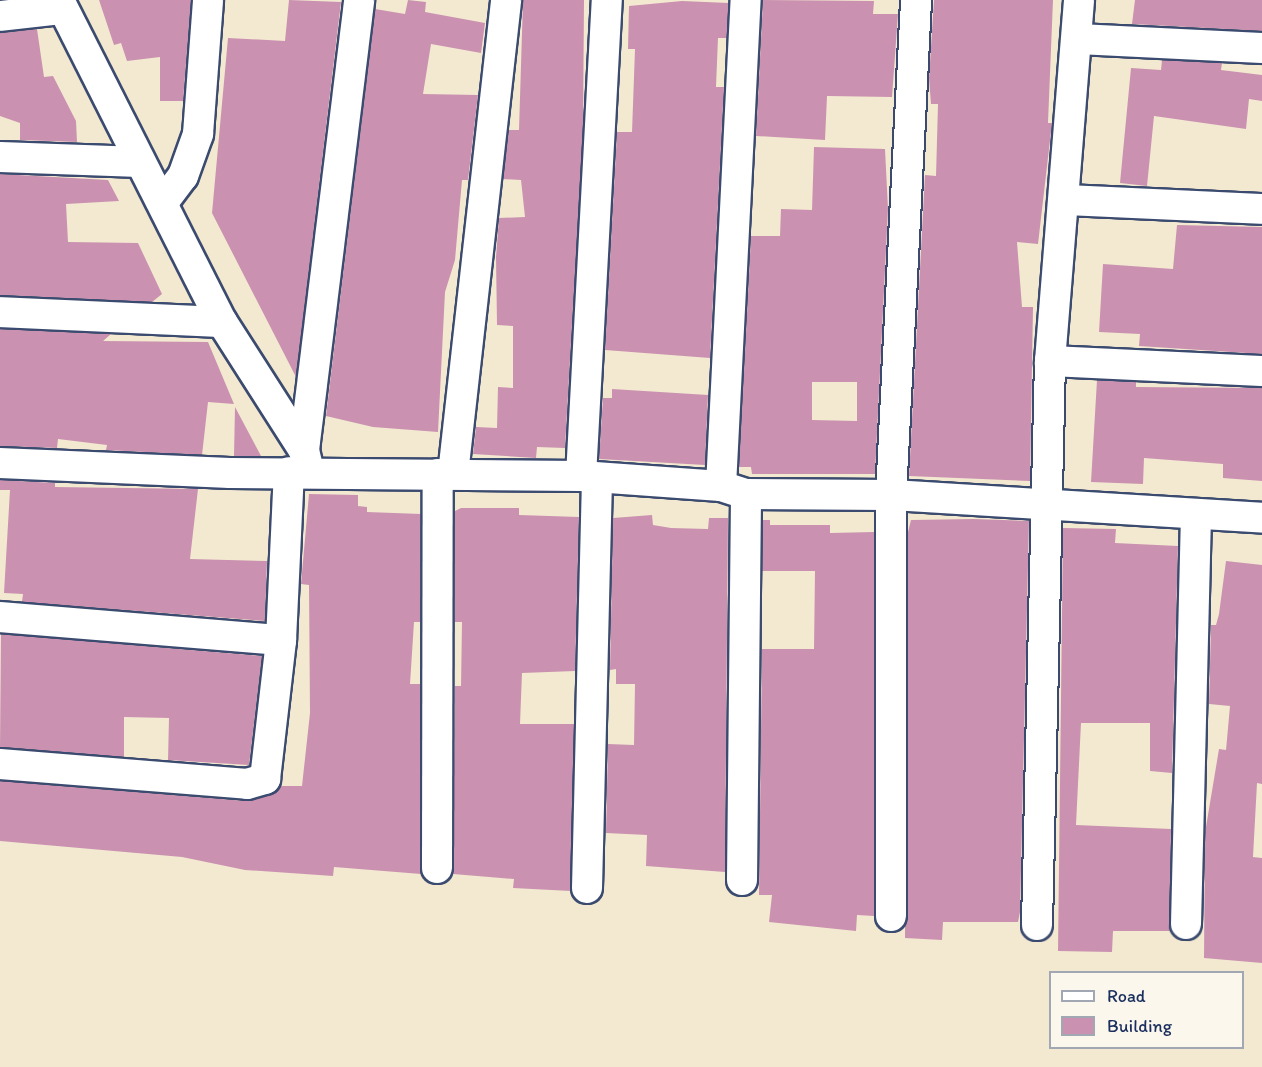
<!DOCTYPE html>
<style>
body{margin:0}
#map{position:relative;width:1262px;height:1067px;overflow:hidden;background:#f3e9d1;font-family:Itim,sans-serif}
div>[style]{position:absolute}
[style*='--x']{left:calc(var(--x)*1px);top:calc(var(--y)*1px);width:calc(var(--w)*1px);rotate:calc(var(--a)*1deg)}
.building>*{inset:0;background:#ca92b0}
.roads{filter:drop-shadow(2px 0 #3b4b6f) drop-shadow(-2px 0 #3b4b6f) drop-shadow(0 2px #3b4b6f) drop-shadow(0 -2px #3b4b6f)}
.minor>*{height:30px;margin:-15px;padding:0 15px;transform-origin:15px;border-radius:15px;background:#fff}
span{translate:-50% -50%;white-space:nowrap;text-align:center;line-height:1.15;-webkit-text-stroke:6px #fbf7ec;paint-order:stroke}
.legend{position:absolute;left:1049px;top:971px;width:195px;height:78px;box-sizing:border-box;background:#fbf7ec;border:2px solid #a1a7b3;margin:0;padding:8px 10px;list-style:none;font-size:18px;color:#1b2f5e}
.legend li{display:flex;align-items:center;gap:12px;height:30px}
.legend b{width:30px;border:2px solid #a1a7b3}
</style>
<div id="map">
<div class="building">
<div style="clip-path:polygon(99px 0,191px 0,183px 101px,160px 101px,160px 57px,127px 61px,121px 43px,114px 45px)"></div>
<div style="clip-path:polygon(289px 0,341px 2px,296px 377px,212px 213px,228px 38px,285px 41px)"></div>
<div style="clip-path:polygon(408px 0,426px 2px,425px 12px,485px 23px,481px 53px,431px 44px,423px 94px,478px 95px,468px 180px,462px 180px,455px 260px,445px 292px,438px 432px,373px 427px,326px 416px,375px 9px,405px 14px)"></div>
<div style="clip-path:polygon(523px 0,584px 0,583px 130px,565px 448px,537px 447px,536px 458px,473px 454px,476px 427px,497px 428px,498px 387px,513px 388px,513px 326px,497px 325px,496px 257px,499px 218px,525px 217px,521px 180px,503px 179px,509px 130px,519px 130px)"></div>
<div style="clip-path:polygon(763px 0,874px 1px,873px 14px,898px 14px,892px 97px,827px 96px,825px 140px,756px 136px)"></div>
<div style="clip-path:polygon(934px 0,1053px 0,1048px 123px,1052px 123px,1038px 244px,1017px 242px,1022px 307px,1033px 307px,1030px 481px,909px 476px,925px 175px,936px 176px,938px 104px,931px 104px,929px 78px)"></div>
<div style="clip-path:polygon(1135px 0,1262px 0,1262px 31px,1132px 24px)"></div>
<div style="clip-path:polygon(682px 1px,729px 3px,727px 38px,718px 38px,716px 87px,724px 87px,710px 358px,605px 350px,617px 132px,632px 132px,635px 49px,628px 49px,629px 6px)"></div>
<div style="clip-path:polygon(37px 29px,44px 77px,53px 76px,76px 121px,77px 142px,20px 140px,20px 123px,0 116px,0 33px)"></div>
<div style="clip-path:polygon(1162px 60px,1222px 63px,1221px 70px,1262px 75px,1262px 101px,1249px 99px,1246px 129px,1154px 116px,1147px 186px,1120px 183px,1131px 68px,1161px 70px)"></div>
<div style="clip-path:polygon(evenodd,814px 147px,885px 149px,888px 209px,875px 474px,752px 474px,751px 467px,739px 467px,751px 236px,780px 236px,781px 209px,812px 210px,814px 147px,812px 382px,857px 382px,857px 421px,812px 420px,812px 382px)"></div>
<div style="clip-path:polygon(0 174px,108px 180px,119px 201px,66px 204px,68px 242px,138px 243px,162px 294px,152px 302px,0 295px)"></div>
<div style="clip-path:polygon(1177px 225px,1262px 227px,1262px 354px,1139px 346px,1140px 334px,1099px 332px,1103px 264px,1173px 269px)"></div>
<div style="clip-path:polygon(0 329px,111px 334px,103px 341px,208px 342px,234px 404px,208px 402px,202px 455px,106px 450px,107px 445px,58px 439px,57px 448px,0 446px)"></div>
<div style="clip-path:polygon(1097px 380px,1136px 382px,1136px 387px,1262px 388px,1262px 481px,1223px 478px,1223px 464px,1144px 458px,1143px 484px,1091px 482px)"></div>
<div style="clip-path:polygon(612px 389px,708px 395px,705px 465px,599px 459px,603px 398px,612px 398px)"></div>
<div style="clip-path:polygon(235px 407px,261px 456px,234px 456px)"></div>
<div style="clip-path:polygon(0 480px,55px 483px,55px 487px,198px 489px,190px 559px,267px 561px,265px 621px,22px 602px,23px 594px,4px 593px,10px 490px,0 490px)"></div>
<div style="clip-path:polygon(309px 494px,358px 495px,358px 506px,367px 507px,367px 512px,421px 514px,420px 622px,414px 622px,410px 684px,420px 684px,421px 874px,334px 867px,333px 876px,245px 870px,182px 857px,0 841px,0 781px,246px 801px,270px 795px,280px 786px,302px 786px,310px 713px,309px 585px,301px 584px)"></div>
<div style="clip-path:polygon(461px 508px,519px 508px,519px 515px,579px 517px,575px 671px,522px 673px,520px 724px,574px 724px,571px 891px,513px 888px,514px 879px,453px 874px,455px 686px,461px 686px,462px 622px,455px 622px,455px 511px)"></div>
<div style="clip-path:polygon(652px 515px,653px 525px,671px 528px,708px 529px,709px 518px,728px 518px,725px 872px,646px 866px,647px 835px,606px 833px,608px 744px,634px 745px,635px 684px,616px 684px,616px 669px,610px 670px,613px 518px)"></div>
<div style="clip-path:polygon(973px 519px,1029px 521px,1020px 912px,1018px 922px,943px 922px,942px 940px,905px 938px,908px 532px,911px 520px)"></div>
<div style="clip-path:polygon(763px 520px,770px 520px,770px 525px,830px 525px,830px 533px,874px 532px,874px 916px,857px 915px,856px 931px,769px 922px,772px 895px,759px 895px,762px 649px,814px 649px,815px 571px,762px 571px)"></div>
<div style="clip-path:polygon(1063px 528px,1116px 529px,1115px 543px,1178px 546px,1172px 773px,1150px 771px,1150px 723px,1081px 723px,1076px 825px,1171px 829px,1170px 931px,1113px 931px,1112px 952px,1058px 951px)"></div>
<div style="clip-path:polygon(1226px 561px,1262px 565px,1262px 784px,1257px 783px,1253px 857px,1262px 858px,1262px 963px,1204px 958px,1205px 833px,1219px 749px,1226px 750px,1230px 706px,1209px 704px,1211px 625px,1216px 625px,1219px 614px)"></div>
<div style="clip-path:polygon(1px 634px,262px 656px,249px 765px,168px 760px,169px 718px,124px 717px,124px 757px,0 747px)"></div>
</div>
<div class="roads">
<div class="minor">
<div style="--x:59;--y:0;--w:361;--a:63.2"></div>
<div style="--x:222;--y:322;--w:152;--a:57.4"></div>
<div style="--x:304;--y:450;--w:23;--a:77"></div>
<div style="--x:0;--y:16;--w:62;--a:-6.4"></div>
<div style="--x:1078;--y:39;--w:184;--a:2.8"></div>
<div style="--x:0;--y:157;--w:140;--a:2"></div>
<div style="--x:1065;--y:200;--w:197;--a:2.6"></div>
<div style="--x:164;--y:201;--w:31;--a:-53"></div>
<div style="--x:183;--y:176;--w:45;--a:-70.3"></div>
<div style="--x:198;--y:134;--w:134;--a:-85.7"></div>
<div style="--x:0;--y:312;--w:222;--a:2.6"></div>
<div style="--x:1050;--y:361;--w:212;--a:2.7"></div>
<div style="--x:304;--y:450;--w:453;--a:-83"></div>
<div style="--x:0;--y:463;--w:230;--a:2.5"></div>
<div style="--x:230;--y:473;--w:351;--a:0.5"></div>
<div style="--x:581;--y:476;--w:140;--a:4.1"></div>
<div style="--x:721;--y:486;--w:26;--a:18"></div>
<div style="--x:746;--y:494;--w:145;--a:0.4"></div>
<div style="--x:891;--y:495;--w:372;--a:3.5"></div>
<div style="--x:453;--y:474;--w:477;--a:-83.6"></div>
<div style="--x:581;--y:476;--w:477;--a:-86.9"></div>
<div style="--x:721;--y:486;--w:487;--a:-87.1"></div>
<div style="--x:0;--y:617;--w:282;--a:4.7"></div>
<div style="--x:0;--y:764;--w:248;--a:4.6"></div>
<div style="--x:247;--y:784;--w:19;--a:-16"></div>
<div style="--x:265;--y:779;--w:140;--a:-83.4"></div>
<div style="--x:281;--y:640;--w:168;--a:-87.3"></div>
<div style="--x:437;--y:868;--w:394;--a:-89.9"></div>
<div style="--x:742;--y:880;--w:386;--a:-89.4"></div>
<div style="--x:587;--y:888;--w:410;--a:-88.6"></div>
<div style="--x:891;--y:916;--w:421;--a:-90"></div>
<div style="--x:891;--y:495;--w:496;--a:-87.1"></div>
<div style="--x:1186;--y:924;--w:408;--a:-88.6"></div>
<div style="--x:1037;--y:925;--w:564;--a:-88.68"></div>
<div style="--x:1050;--y:361;--w:362;--a:-85.4"></div>
</div>
</div>
<ul class="legend">
<li><b style="height:8px;background:#fff"></b>Road</li>
<li><b style="height:16px;background:#ca92b0"></b>Building</li>
</ul>
</div>
